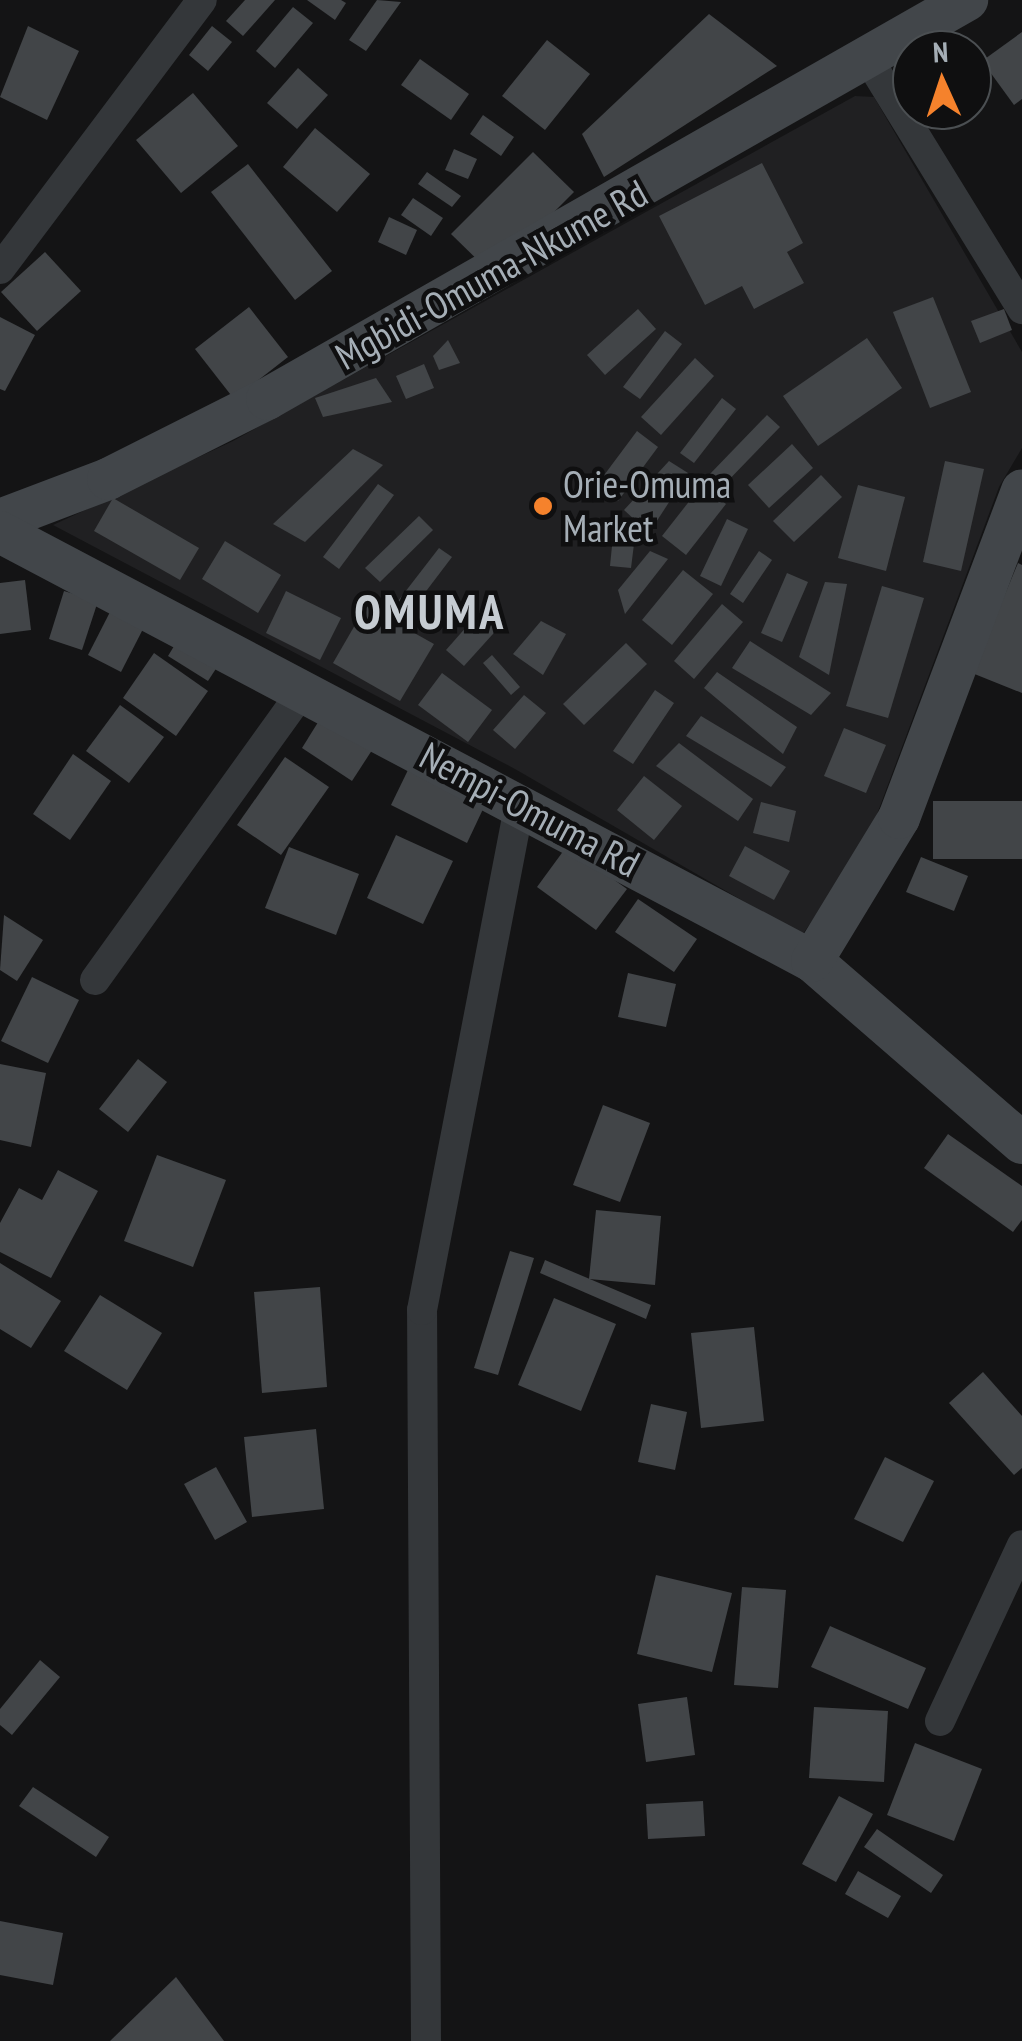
<!DOCTYPE html>
<style>
body{margin:0}
#map{position:relative;width:1022px;height:2041px;overflow:hidden;background:#141415;font-family:"PT Sans Narrow",sans-serif}
div>[style]{position:absolute}
[style*='--x']{left:calc(var(--x)*1px);top:calc(var(--y)*1px);width:calc(var(--w)*1px);rotate:calc(var(--a)*1deg)}
.built>*{inset:0;background:#202022}
.building>*{inset:0;background:#424548}
.street>*{height:30px;margin:-15px;padding:0 15px;transform-origin:15px;border-radius:15px;background:#34373a}
.secondary>*{height:42px;margin:-21px;padding:0 21px;transform-origin:21px;border-radius:21px;background:#42464a}
.dots>*{width:28px;height:28px;translate:-50% -50%;box-sizing:border-box;border:5px solid #0f0f10;border-radius:50%}
span{translate:-50% -50%;white-space:nowrap;text-align:center;line-height:1.15;-webkit-text-stroke:9px #0f0f10;paint-order:stroke}
.street-label{font-size:38px;color:#a5aeb6}
.poi-label{font-size:38px;color:#a5aeb6}
.left{translate:0 -50%;text-align:left}
.district-label{font-size:48px;color:#c6ccd2;font-weight:700;letter-spacing:2.5px}
.north{position:absolute;left:892px;top:30px;width:100px;height:100px;box-sizing:border-box;background:#0f0f10;border:2px solid #4b4f52;border-radius:50%;rotate:357deg;font-size:28px;font-weight:700;line-height:40px;text-align:center;color:#a5aeb6}
.north::after{content:'';display:block;margin:auto;width:35px;height:45px;background:#f5822c;clip-path:polygon(50% 0,100% 100%,50% 72%,0 100%)}
</style>
<div id="map">
<div class="built">
<div style="clip-path:polygon(855px 96px,874px 97px,1022px 352px,1022px 448px,999px 487px,864px 849px,802px 935px,515px 769px,53px 525px,233px 441px)"></div>
</div>
<div class="building">
<div style="clip-path:polygon(245px 0,275px 0,243px 36px,226px 21px)"></div>
<div style="clip-path:polygon(307px 0,341px 0,346px 3px,335px 20px)"></div>
<div style="clip-path:polygon(377px 0,401px 2px,366px 51px,349px 40px)"></div>
<div style="clip-path:polygon(293px 7px,313px 23px,275px 68px,256px 51px)"></div>
<div style="clip-path:polygon(709px 14px,777px 66px,604px 177px,582px 134px)"></div>
<div style="clip-path:polygon(28px 26px,79px 51px,47px 120px,0 97px)"></div>
<div style="clip-path:polygon(212px 26px,232px 42px,208px 71px,189px 55px)"></div>
<div style="clip-path:polygon(1022px 32px,1022px 99px,1014px 105px,982px 61px)"></div>
<div style="clip-path:polygon(547px 40px,590px 74px,545px 130px,502px 96px)"></div>
<div style="clip-path:polygon(420px 59px,469px 94px,451px 120px,401px 85px)"></div>
<div style="clip-path:polygon(298px 68px,328px 95px,297px 129px,267px 103px)"></div>
<div style="clip-path:polygon(193px 93px,238px 146px,181px 193px,136px 140px)"></div>
<div style="clip-path:polygon(483px 115px,514px 137px,501px 156px,470px 134px)"></div>
<div style="clip-path:polygon(315px 128px,370px 174px,337px 212px,283px 167px)"></div>
<div style="clip-path:polygon(454px 149px,477px 159px,468px 179px,445px 170px)"></div>
<div style="clip-path:polygon(533px 152px,574px 192px,492px 274px,451px 234px)"></div>
<div style="clip-path:polygon(762px 163px,803px 243px,787px 252px,804px 283px,754px 309px,742px 286px,705px 305px,659px 216px)"></div>
<div style="clip-path:polygon(248px 164px,332px 271px,295px 300px,211px 192px)"></div>
<div style="clip-path:polygon(427px 172px,461px 196px,452px 207px,418px 184px)"></div>
<div style="clip-path:polygon(413px 198px,443px 218px,431px 236px,401px 215px)"></div>
<div style="clip-path:polygon(389px 217px,417px 230px,406px 255px,378px 242px)"></div>
<div style="clip-path:polygon(45px 252px,81px 291px,37px 331px,1px 292px)"></div>
<div style="clip-path:polygon(933px 297px,971px 392px,930px 408px,893px 312px)"></div>
<div style="clip-path:polygon(249px 307px,288px 357px,234px 399px,195px 349px)"></div>
<div style="clip-path:polygon(638px 309px,656px 329px,605px 375px,587px 355px)"></div>
<div style="clip-path:polygon(1004px 309px,1012px 330px,980px 343px,971px 321px)"></div>
<div style="clip-path:polygon(0 317px,35px 335px,5px 391px,0 389px)"></div>
<div style="clip-path:polygon(665px 331px,682px 344px,640px 399px,623px 387px)"></div>
<div style="clip-path:polygon(867px 338px,902px 388px,818px 446px,783px 396px)"></div>
<div style="clip-path:polygon(448px 340px,460px 363px,439px 370px,433px 356px)"></div>
<div style="clip-path:polygon(695px 358px,714px 376px,661px 435px,641px 417px)"></div>
<div style="clip-path:polygon(424px 364px,434px 388px,406px 399px,396px 376px)"></div>
<div style="clip-path:polygon(376px 378px,392px 402px,323px 417px,315px 398px)"></div>
<div style="clip-path:polygon(722px 398px,736px 409px,694px 463px,680px 453px)"></div>
<div style="clip-path:polygon(767px 415px,780px 427px,721px 488px,708px 476px)"></div>
<div style="clip-path:polygon(637px 431px,658px 447px,618px 501px,596px 486px)"></div>
<div style="clip-path:polygon(792px 444px,813px 468px,769px 508px,748px 485px)"></div>
<div style="clip-path:polygon(353px 449px,383px 465px,305px 542px,273px 524px)"></div>
<div style="clip-path:polygon(669px 461px,688px 473px,649px 533px,624px 510px)"></div>
<div style="clip-path:polygon(945px 461px,984px 469px,961px 571px,923px 562px)"></div>
<div style="clip-path:polygon(821px 475px,842px 497px,794px 542px,773px 521px)"></div>
<div style="clip-path:polygon(378px 484px,394px 495px,339px 569px,323px 557px)"></div>
<div style="clip-path:polygon(702px 485px,726px 504px,686px 555px,662px 536px)"></div>
<div style="clip-path:polygon(858px 485px,905px 497px,886px 571px,838px 558px)"></div>
<div style="clip-path:polygon(113px 498px,199px 548px,180px 580px,94px 531px)"></div>
<div style="clip-path:polygon(419px 516px,433px 530px,380px 582px,365px 568px)"></div>
<div style="clip-path:polygon(727px 519px,748px 529px,721px 586px,700px 576px)"></div>
<div style="clip-path:polygon(614px 526px,636px 528px,631px 568px,610px 566px)"></div>
<div style="clip-path:polygon(225px 541px,281px 575px,258px 613px,202px 579px)"></div>
<div style="clip-path:polygon(439px 548px,452px 557px,408px 615px,395px 605px)"></div>
<div style="clip-path:polygon(650px 551px,668px 559px,625px 614px,618px 590px)"></div>
<div style="clip-path:polygon(759px 551px,772px 560px,743px 603px,730px 594px)"></div>
<div style="clip-path:polygon(1018px 563px,1022px 565px,1022px 693px,972px 673px)"></div>
<div style="clip-path:polygon(683px 570px,713px 594px,672px 645px,642px 620px)"></div>
<div style="clip-path:polygon(787px 573px,808px 582px,782px 642px,761px 633px)"></div>
<div style="clip-path:polygon(25px 580px,31px 630px,0 634px,0 583px)"></div>
<div style="clip-path:polygon(825px 582px,847px 584px,829px 675px,799px 657px)"></div>
<div style="clip-path:polygon(882px 586px,924px 598px,888px 718px,846px 706px)"></div>
<div style="clip-path:polygon(64px 591px,98px 601px,82px 650px,49px 639px)"></div>
<div style="clip-path:polygon(286px 591px,341px 618px,320px 660px,266px 633px)"></div>
<div style="clip-path:polygon(722px 604px,743px 622px,694px 679px,674px 661px)"></div>
<div style="clip-path:polygon(366px 606px,434px 644px,400px 701px,333px 663px)"></div>
<div style="clip-path:polygon(483px 608px,502px 624px,464px 666px,446px 650px)"></div>
<div style="clip-path:polygon(110px 612px,143px 629px,121px 672px,88px 655px)"></div>
<div style="clip-path:polygon(541px 621px,566px 634px,543px 675px,513px 654px)"></div>
<div style="clip-path:polygon(179px 638px,219px 664px,208px 681px,168px 656px)"></div>
<div style="clip-path:polygon(750px 641px,831px 693px,811px 715px,732px 668px)"></div>
<div style="clip-path:polygon(626px 643px,647px 664px,584px 725px,563px 704px)"></div>
<div style="clip-path:polygon(154px 653px,208px 691px,176px 736px,123px 698px)"></div>
<div style="clip-path:polygon(492px 655px,520px 687px,511px 695px,483px 663px)"></div>
<div style="clip-path:polygon(717px 672px,797px 727px,783px 754px,704px 688px)"></div>
<div style="clip-path:polygon(442px 673px,492px 710px,468px 742px,418px 705px)"></div>
<div style="clip-path:polygon(655px 690px,674px 703px,633px 764px,613px 751px)"></div>
<div style="clip-path:polygon(524px 695px,546px 713px,515px 749px,493px 730px)"></div>
<div style="clip-path:polygon(120px 705px,164px 737px,129px 783px,86px 751px)"></div>
<div style="clip-path:polygon(325px 711px,376px 744px,352px 781px,302px 748px)"></div>
<div style="clip-path:polygon(701px 716px,786px 767px,771px 787px,686px 736px)"></div>
<div style="clip-path:polygon(844px 728px,886px 745px,866px 793px,824px 776px)"></div>
<div style="clip-path:polygon(679px 743px,753px 799px,738px 821px,656px 766px)"></div>
<div style="clip-path:polygon(73px 754px,111px 781px,70px 840px,33px 814px)"></div>
<div style="clip-path:polygon(285px 757px,329px 787px,281px 855px,237px 825px)"></div>
<div style="clip-path:polygon(408px 770px,484px 807px,467px 843px,391px 805px)"></div>
<div style="clip-path:polygon(644px 776px,682px 806px,654px 840px,617px 810px)"></div>
<div style="clip-path:polygon(933px 801px,1022px 801px,1022px 859px,933px 859px)"></div>
<div style="clip-path:polygon(761px 802px,796px 811px,789px 842px,753px 833px)"></div>
<div style="clip-path:polygon(396px 835px,453px 861px,423px 924px,367px 898px)"></div>
<div style="clip-path:polygon(567px 846px,627px 889px,596px 930px,537px 887px)"></div>
<div style="clip-path:polygon(745px 846px,790px 871px,774px 900px,729px 876px)"></div>
<div style="clip-path:polygon(289px 847px,359px 874px,336px 935px,265px 908px)"></div>
<div style="clip-path:polygon(921px 857px,968px 876px,954px 911px,906px 892px)"></div>
<div style="clip-path:polygon(638px 899px,697px 939px,674px 972px,615px 932px)"></div>
<div style="clip-path:polygon(4px 915px,43px 940px,17px 981px,0 970px)"></div>
<div style="clip-path:polygon(628px 973px,676px 984px,666px 1027px,618px 1017px)"></div>
<div style="clip-path:polygon(32px 977px,79px 1000px,48px 1063px,1px 1041px)"></div>
<div style="clip-path:polygon(138px 1059px,167px 1082px,128px 1132px,99px 1109px)"></div>
<div style="clip-path:polygon(0 1064px,46px 1073px,31px 1147px,0 1140px)"></div>
<div style="clip-path:polygon(603px 1105px,650px 1123px,620px 1202px,573px 1185px)"></div>
<div style="clip-path:polygon(948px 1134px,1022px 1186px,1022px 1220px,1013px 1232px,924px 1168px)"></div>
<div style="clip-path:polygon(157px 1155px,226px 1180px,193px 1267px,124px 1241px)"></div>
<div style="clip-path:polygon(58px 1170px,98px 1191px,51px 1278px,0 1252px,0 1223px,19px 1188px,42px 1200px)"></div>
<div style="clip-path:polygon(596px 1210px,661px 1216px,655px 1285px,589px 1279px)"></div>
<div style="clip-path:polygon(510px 1251px,534px 1258px,498px 1375px,474px 1368px)"></div>
<div style="clip-path:polygon(545px 1260px,651px 1305px,646px 1319px,540px 1273px)"></div>
<div style="clip-path:polygon(0 1263px,61px 1301px,31px 1348px,0 1329px)"></div>
<div style="clip-path:polygon(320px 1287px,327px 1387px,262px 1393px,254px 1292px)"></div>
<div style="clip-path:polygon(100px 1295px,162px 1333px,127px 1390px,64px 1351px)"></div>
<div style="clip-path:polygon(554px 1298px,616px 1324px,581px 1411px,518px 1385px)"></div>
<div style="clip-path:polygon(754px 1327px,764px 1421px,701px 1428px,691px 1333px)"></div>
<div style="clip-path:polygon(983px 1372px,1022px 1416px,1022px 1468px,1014px 1475px,949px 1403px)"></div>
<div style="clip-path:polygon(651px 1404px,687px 1412px,675px 1470px,638px 1462px)"></div>
<div style="clip-path:polygon(316px 1429px,324px 1509px,252px 1517px,244px 1437px)"></div>
<div style="clip-path:polygon(885px 1457px,934px 1481px,903px 1542px,854px 1519px)"></div>
<div style="clip-path:polygon(216px 1467px,247px 1522px,215px 1540px,184px 1484px)"></div>
<div style="clip-path:polygon(656px 1575px,732px 1593px,712px 1672px,637px 1654px)"></div>
<div style="clip-path:polygon(742px 1587px,786px 1590px,778px 1688px,734px 1685px)"></div>
<div style="clip-path:polygon(830px 1626px,926px 1668px,908px 1709px,811px 1667px)"></div>
<div style="clip-path:polygon(40px 1660px,60px 1677px,12px 1735px,0 1725px,0 1709px)"></div>
<div style="clip-path:polygon(687px 1697px,695px 1755px,646px 1762px,638px 1704px)"></div>
<div style="clip-path:polygon(814px 1707px,888px 1711px,884px 1782px,809px 1778px)"></div>
<div style="clip-path:polygon(915px 1743px,982px 1769px,954px 1841px,887px 1815px)"></div>
<div style="clip-path:polygon(33px 1787px,109px 1837px,96px 1857px,19px 1806px)"></div>
<div style="clip-path:polygon(839px 1796px,873px 1814px,836px 1882px,802px 1864px)"></div>
<div style="clip-path:polygon(703px 1801px,705px 1836px,648px 1839px,646px 1804px)"></div>
<div style="clip-path:polygon(877px 1829px,943px 1875px,931px 1893px,864px 1847px)"></div>
<div style="clip-path:polygon(858px 1871px,901px 1896px,888px 1918px,845px 1894px)"></div>
<div style="clip-path:polygon(0 1921px,63px 1933px,53px 1985px,0 1975px)"></div>
<div style="clip-path:polygon(176px 1977px,224px 2041px,110px 2041px)"></div>
</div>
<div class="street">
<div style="--x:867;--y:57;--w:296;--a:58.4"></div>
<div style="--x:0;--y:269;--w:336;--a:-53.1"></div>
<div style="--x:95;--y:980;--w:355;--a:-54.3"></div>
<div style="--x:940;--y:1721;--w:194;--a:-65"></div>
<div style="--x:426;--y:2041;--w:731;--a:-90.31"></div>
<div style="--x:422;--y:1310;--w:517;--a:-79.08"></div>
</div>
<div class="secondary">
<div style="--x:0;--y:520;--w:116;--a:-20.8"></div>
<div style="--x:108;--y:479;--w:178;--a:-26.7"></div>
<div style="--x:267;--y:399;--w:806;--a:-29.68"></div>
<div style="--x:0;--y:532;--w:918;--a:27.85"></div>
<div style="--x:812;--y:961;--w:278;--a:40.9"></div>
<div style="--x:812;--y:961;--w:167;--a:-58.7"></div>
<div style="--x:899;--y:818;--w:350;--a:-69.4"></div>
</div>
<div class="dots">
<div style="left:543px;top:506px;background:#f5822c"></div>
</div>
<div class="street-label">
<span style="left:491px;top:274px;rotate:-29deg">Mgbidi-Omuma-Nkume Rd</span>
<span style="left:530px;top:809px;rotate:28deg">Nempi-Omuma Rd</span>
</div>
<div class="poi-label">
<span class="left" style="left:563px;top:506px">Orie-Omuma<br>Market</span>
</div>
<div class="district-label">
<span style="left:430px;top:612px">OMUMA</span>
</div>
<div class="north">N</div>
</div>
